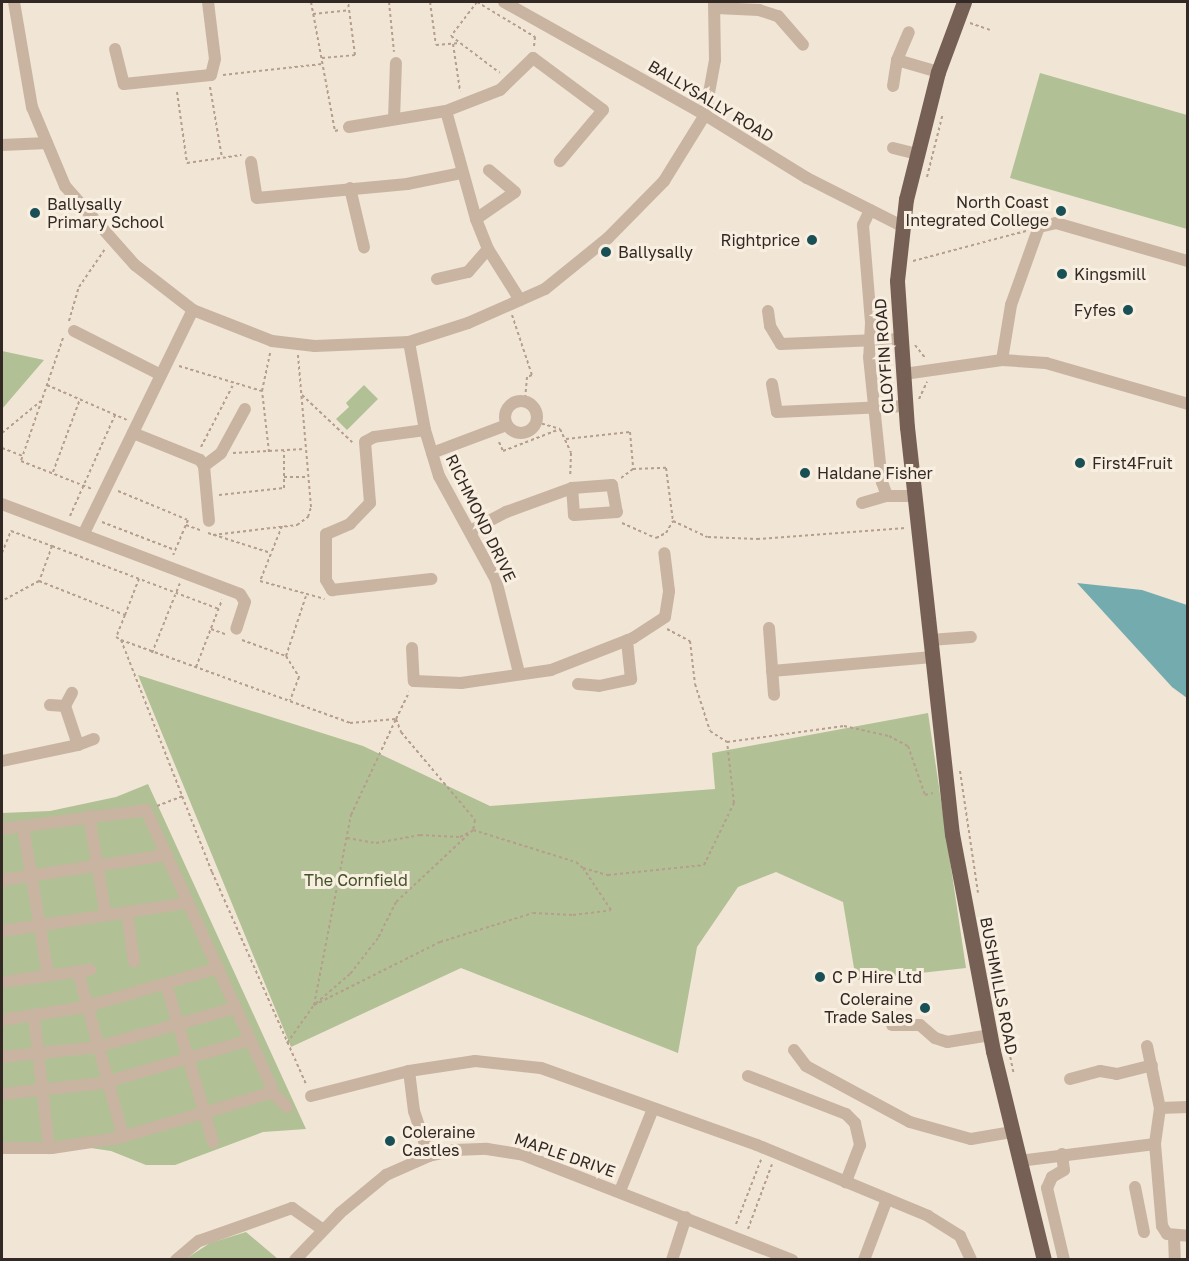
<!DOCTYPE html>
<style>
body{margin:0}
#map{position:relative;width:1189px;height:1261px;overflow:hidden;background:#f1e5d5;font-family:"Golos Text",sans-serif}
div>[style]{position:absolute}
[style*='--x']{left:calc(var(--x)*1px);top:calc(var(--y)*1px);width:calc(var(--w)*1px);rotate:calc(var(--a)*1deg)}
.green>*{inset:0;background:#b1c095}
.water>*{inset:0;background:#74abaf}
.path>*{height:2px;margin-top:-1px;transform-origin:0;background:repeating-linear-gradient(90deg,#b59e8c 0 3px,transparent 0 6px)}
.minor>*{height:12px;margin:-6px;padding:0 6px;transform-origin:6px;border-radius:6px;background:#c9b4a1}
.minor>.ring{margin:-6px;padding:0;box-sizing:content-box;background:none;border:12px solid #c9b4a1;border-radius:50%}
.major>*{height:15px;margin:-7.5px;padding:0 7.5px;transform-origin:7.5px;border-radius:7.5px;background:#766055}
.dots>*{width:16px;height:16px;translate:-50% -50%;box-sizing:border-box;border:3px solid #f9efe1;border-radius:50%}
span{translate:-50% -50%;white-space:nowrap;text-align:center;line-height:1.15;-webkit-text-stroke:6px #f9efe1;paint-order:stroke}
.street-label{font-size:16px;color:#332924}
.poi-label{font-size:16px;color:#332924}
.right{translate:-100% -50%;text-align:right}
.left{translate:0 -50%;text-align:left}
.park-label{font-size:16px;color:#425227}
.frame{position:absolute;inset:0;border:3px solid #332924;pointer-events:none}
</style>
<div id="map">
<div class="green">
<div style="clip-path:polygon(1040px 73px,1187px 115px,1187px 229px,1010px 178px)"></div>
<div style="clip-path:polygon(2px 351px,44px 360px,2px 409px)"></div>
<div style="clip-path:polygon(364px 385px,378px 399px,347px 430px,336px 419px,349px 407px,346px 403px)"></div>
<div style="clip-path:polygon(138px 675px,363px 746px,490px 806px,715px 789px,712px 753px,928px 713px,966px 968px,856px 980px,843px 902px,776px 872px,738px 887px,697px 947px,678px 1053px,461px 968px,291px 1047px)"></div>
<div style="clip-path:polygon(148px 784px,306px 1129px,263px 1132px,175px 1165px,146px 1165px,111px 1151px,64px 1144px,2px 1148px,2px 813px,50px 811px,116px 797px)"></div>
<div style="clip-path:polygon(246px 1232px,278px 1259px,184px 1260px,210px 1243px)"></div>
</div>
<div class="water">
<div style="clip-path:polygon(1077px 583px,1142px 590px,1187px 605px,1187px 698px,1172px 687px)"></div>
</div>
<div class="path">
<div style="--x:311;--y:2;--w:131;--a:79.5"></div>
<div style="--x:335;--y:131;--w:4;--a:-14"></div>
<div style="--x:389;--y:2;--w:50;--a:84.3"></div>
<div style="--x:430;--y:2;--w:43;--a:82.1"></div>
<div style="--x:436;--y:45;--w:24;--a:-5"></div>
<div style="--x:477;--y:2;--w:43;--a:127.4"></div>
<div style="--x:451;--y:36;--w:61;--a:37.1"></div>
<div style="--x:477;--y:2;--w:68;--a:31.1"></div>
<div style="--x:535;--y:37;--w:10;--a:96"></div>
<div style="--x:313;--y:14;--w:36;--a:-6"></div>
<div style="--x:970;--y:23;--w:21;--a:19"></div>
<div style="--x:453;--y:44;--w:48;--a:81.5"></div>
<div style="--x:322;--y:58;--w:33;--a:-5"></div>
<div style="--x:355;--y:55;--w:53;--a:-97.5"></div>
<div style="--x:223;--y:75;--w:100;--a:-6.3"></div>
<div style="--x:210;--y:87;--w:72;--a:80.4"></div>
<div style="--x:177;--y:92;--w:72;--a:82"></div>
<div style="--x:187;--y:163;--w:55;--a:-8.4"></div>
<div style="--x:927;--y:177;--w:66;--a:-76"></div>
<div style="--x:913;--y:261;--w:117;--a:-14.9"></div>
<div style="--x:512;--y:315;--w:63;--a:71.6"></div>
<div style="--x:532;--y:375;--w:5;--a:158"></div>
<div style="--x:527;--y:377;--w:24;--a:95"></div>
<div style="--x:69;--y:321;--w:35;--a:-74"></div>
<div style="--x:79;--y:287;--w:46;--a:-55.6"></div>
<div style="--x:63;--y:338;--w:130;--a:108.9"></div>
<div style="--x:21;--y:461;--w:76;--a:21.5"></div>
<div style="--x:915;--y:345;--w:18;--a:52"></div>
<div style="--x:179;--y:366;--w:87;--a:16.8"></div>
<div style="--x:47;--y:385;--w:87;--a:23.6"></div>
<div style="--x:302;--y:395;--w:69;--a:43.2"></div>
<div style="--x:919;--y:399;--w:19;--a:-65"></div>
<div style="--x:536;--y:422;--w:25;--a:16"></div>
<div style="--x:2;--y:433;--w:50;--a:-39.4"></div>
<div style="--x:566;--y:439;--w:64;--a:-6.2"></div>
<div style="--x:630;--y:432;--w:37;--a:85"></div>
<div style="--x:499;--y:442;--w:10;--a:66"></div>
<div style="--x:503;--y:451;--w:61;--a:-21.1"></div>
<div style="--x:560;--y:429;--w:26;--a:65"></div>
<div style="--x:571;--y:453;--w:23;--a:92"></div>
<div style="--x:201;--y:447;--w:72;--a:-62.7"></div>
<div style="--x:2;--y:448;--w:22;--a:21"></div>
<div style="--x:269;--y:452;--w:61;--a:-96.5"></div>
<div style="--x:262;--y:391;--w:39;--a:-78"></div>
<div style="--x:233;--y:453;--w:72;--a:-3.2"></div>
<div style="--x:53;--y:472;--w:78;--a:-69.7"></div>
<div style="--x:284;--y:477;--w:24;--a:0"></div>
<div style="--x:621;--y:478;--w:15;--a:-37"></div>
<div style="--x:633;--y:469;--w:33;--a:-2"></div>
<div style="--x:666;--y:468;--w:53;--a:82.5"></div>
<div style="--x:673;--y:521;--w:38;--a:25"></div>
<div style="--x:708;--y:537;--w:49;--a:2.3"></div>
<div style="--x:757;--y:539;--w:149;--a:-4.2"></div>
<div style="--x:118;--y:491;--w:76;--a:22.5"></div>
<div style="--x:188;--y:520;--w:38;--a:113"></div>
<div style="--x:219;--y:495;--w:65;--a:-6.1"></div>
<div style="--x:284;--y:488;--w:37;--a:-90"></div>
<div style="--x:70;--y:516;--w:111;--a:-66"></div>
<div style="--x:102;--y:522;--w:78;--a:21"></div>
<div style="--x:622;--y:523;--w:37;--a:24"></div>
<div style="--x:656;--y:538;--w:11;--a:-27"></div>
<div style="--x:666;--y:533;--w:14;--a:-60"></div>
<div style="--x:186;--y:525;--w:15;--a:20"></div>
<div style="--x:282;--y:526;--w:59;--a:111.8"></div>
<div style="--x:260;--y:581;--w:67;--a:15.5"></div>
<div style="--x:208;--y:533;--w:66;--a:17.6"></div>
<div style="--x:213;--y:535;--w:85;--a:-6.8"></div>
<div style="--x:297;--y:525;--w:14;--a:-36"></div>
<div style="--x:308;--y:517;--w:10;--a:-73"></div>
<div style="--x:311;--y:507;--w:153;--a:-94.9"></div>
<div style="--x:52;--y:546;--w:178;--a:20.7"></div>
<div style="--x:2;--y:553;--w:24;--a:-68"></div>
<div style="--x:11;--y:531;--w:44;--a:20.1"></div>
<div style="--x:52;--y:546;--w:37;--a:110"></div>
<div style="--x:39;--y:581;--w:42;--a:151.6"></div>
<div style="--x:39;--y:581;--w:92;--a:21.6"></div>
<div style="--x:125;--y:615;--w:24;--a:112"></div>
<div style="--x:116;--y:637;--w:6;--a:31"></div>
<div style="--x:121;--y:640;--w:249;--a:68.6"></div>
<div style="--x:212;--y:872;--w:234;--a:66.1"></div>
<div style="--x:125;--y:615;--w:39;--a:-69"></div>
<div style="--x:211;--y:629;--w:15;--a:20"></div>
<div style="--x:667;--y:629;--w:26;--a:28"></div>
<div style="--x:690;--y:641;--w:43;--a:83.4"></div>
<div style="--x:695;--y:684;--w:49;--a:72.3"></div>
<div style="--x:710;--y:731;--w:20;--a:33"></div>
<div style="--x:121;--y:640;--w:244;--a:19.9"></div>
<div style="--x:350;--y:723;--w:46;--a:-5"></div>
<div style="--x:396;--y:719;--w:14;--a:69"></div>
<div style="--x:401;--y:732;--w:115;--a:49.9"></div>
<div style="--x:475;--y:820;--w:10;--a:101"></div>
<div style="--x:473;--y:830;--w:105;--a:136.9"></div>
<div style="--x:396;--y:902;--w:40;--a:116.6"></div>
<div style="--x:378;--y:938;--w:46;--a:127.9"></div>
<div style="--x:350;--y:974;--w:48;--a:139.3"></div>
<div style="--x:314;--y:1005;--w:194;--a:-79"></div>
<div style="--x:351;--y:815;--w:106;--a:-64.9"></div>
<div style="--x:396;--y:719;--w:30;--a:-64"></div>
<div style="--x:242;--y:640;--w:47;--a:20"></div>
<div style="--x:286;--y:656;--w:25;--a:58"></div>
<div style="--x:299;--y:677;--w:25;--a:111"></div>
<div style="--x:152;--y:653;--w:75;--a:-68.2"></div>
<div style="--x:286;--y:656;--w:63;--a:-71.6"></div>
<div style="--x:196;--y:667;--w:72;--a:-68.8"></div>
<div style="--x:960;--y:771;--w:123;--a:81.6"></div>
<div style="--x:157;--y:806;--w:28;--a:-21"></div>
<div style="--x:473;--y:830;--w:108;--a:17.3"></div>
<div style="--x:576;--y:862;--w:9;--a:41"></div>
<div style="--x:347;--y:838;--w:29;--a:10"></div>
<div style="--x:376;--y:843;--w:45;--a:-10.3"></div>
<div style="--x:420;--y:835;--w:40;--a:2.9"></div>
<div style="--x:460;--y:837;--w:9;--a:-27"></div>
<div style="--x:1003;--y:1022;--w:54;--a:78.3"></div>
<div style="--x:287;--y:1043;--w:47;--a:-54.6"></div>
<div style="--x:314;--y:1005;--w:141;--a:-26.6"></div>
<div style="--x:440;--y:942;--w:97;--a:-17.3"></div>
<div style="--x:533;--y:913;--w:40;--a:2.9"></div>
<div style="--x:573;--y:915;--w:38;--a:-7"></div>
<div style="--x:611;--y:910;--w:50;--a:-123.7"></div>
<div style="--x:583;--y:868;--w:26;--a:16"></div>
<div style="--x:608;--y:875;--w:97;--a:-5.9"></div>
<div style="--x:704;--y:865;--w:69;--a:-64.2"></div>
<div style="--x:734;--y:803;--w:61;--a:-96.5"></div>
<div style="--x:727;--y:742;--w:118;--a:-7.8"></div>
<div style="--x:844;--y:726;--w:46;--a:12.5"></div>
<div style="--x:889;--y:736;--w:21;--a:28"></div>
<div style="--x:908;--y:746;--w:52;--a:70.9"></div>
<div style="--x:925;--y:795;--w:8;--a:-14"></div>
<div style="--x:736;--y:1224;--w:69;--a:-68.7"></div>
<div style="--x:748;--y:1229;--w:69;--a:-69.7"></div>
</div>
<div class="minor">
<div style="--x:14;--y:2;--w:107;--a:80.3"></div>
<div style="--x:32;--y:107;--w:86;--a:67.3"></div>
<div style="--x:65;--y:186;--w:106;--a:48.5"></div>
<div style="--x:135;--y:265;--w:73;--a:37.8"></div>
<div style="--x:193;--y:310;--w:85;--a:21.4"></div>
<div style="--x:272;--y:341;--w:43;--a:6.6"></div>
<div style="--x:315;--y:346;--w:94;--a:-2.4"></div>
<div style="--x:409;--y:342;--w:62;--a:-17.9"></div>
<div style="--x:468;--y:323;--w:84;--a:-23.8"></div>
<div style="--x:545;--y:289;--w:81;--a:-39"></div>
<div style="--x:608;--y:238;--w:80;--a:-45.5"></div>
<div style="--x:664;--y:181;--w:78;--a:-58.2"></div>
<div style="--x:705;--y:115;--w:56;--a:-79.7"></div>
<div style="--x:715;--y:60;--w:58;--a:-91"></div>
<div style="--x:504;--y:2;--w:231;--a:29.3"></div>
<div style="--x:705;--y:115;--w:120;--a:31.7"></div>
<div style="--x:807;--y:178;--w:106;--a:26.8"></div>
<div style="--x:716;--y:8;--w:43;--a:2.7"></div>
<div style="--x:759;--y:10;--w:20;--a:18"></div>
<div style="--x:778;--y:16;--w:38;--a:49"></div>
<div style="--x:115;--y:49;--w:36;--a:76"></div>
<div style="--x:124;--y:84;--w:87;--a:-5.9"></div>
<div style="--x:211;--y:75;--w:16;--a:-76"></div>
<div style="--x:215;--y:59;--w:57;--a:-97"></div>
<div style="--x:897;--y:60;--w:43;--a:16.3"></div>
<div style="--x:893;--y:86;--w:26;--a:-81"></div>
<div style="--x:897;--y:60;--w:30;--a:-67"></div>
<div style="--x:394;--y:119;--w:56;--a:-88"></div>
<div style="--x:349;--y:127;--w:98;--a:-9.4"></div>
<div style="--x:2;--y:145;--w:45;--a:-2.5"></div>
<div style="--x:893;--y:148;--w:25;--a:14"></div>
<div style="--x:251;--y:162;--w:36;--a:81"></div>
<div style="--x:257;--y:198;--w:151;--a:-5.3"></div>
<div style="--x:407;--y:184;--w:55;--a:-11.5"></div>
<div style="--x:350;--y:188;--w:61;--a:76.7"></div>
<div style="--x:870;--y:210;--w:17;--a:115"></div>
<div style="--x:863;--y:225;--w:98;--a:85.3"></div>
<div style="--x:871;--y:323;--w:34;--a:93"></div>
<div style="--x:869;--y:357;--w:126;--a:84.1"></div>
<div style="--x:882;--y:482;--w:15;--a:70"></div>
<div style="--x:476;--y:219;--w:47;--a:-34.7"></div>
<div style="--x:515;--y:192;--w:34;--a:-140"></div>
<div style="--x:437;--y:279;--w:32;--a:-13"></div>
<div style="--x:468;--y:272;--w:30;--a:-49"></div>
<div style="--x:520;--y:300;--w:60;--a:-122.1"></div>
<div style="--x:488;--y:249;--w:32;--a:-112"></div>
<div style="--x:476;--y:219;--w:112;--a:-105.5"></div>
<div style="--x:446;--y:111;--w:58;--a:-21.3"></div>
<div style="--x:500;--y:90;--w:46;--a:-44.1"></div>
<div style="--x:533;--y:58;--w:87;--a:36.6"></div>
<div style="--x:603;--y:110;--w:67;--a:130.1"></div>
<div style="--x:768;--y:311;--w:15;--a:82"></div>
<div style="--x:770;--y:326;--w:21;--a:59"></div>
<div style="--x:781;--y:344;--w:120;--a:-2.4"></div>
<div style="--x:74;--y:331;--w:97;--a:26.8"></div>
<div style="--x:409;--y:342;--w:89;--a:79.7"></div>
<div style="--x:425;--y:430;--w:48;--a:73.1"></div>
<div style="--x:439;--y:476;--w:119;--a:61.3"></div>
<div style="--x:496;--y:580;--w:96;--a:76.1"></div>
<div style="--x:1002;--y:360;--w:56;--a:-80.7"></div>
<div style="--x:1011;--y:305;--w:83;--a:-70.3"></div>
<div style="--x:1039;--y:227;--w:17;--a:-13"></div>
<div style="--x:1056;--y:223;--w:137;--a:16.1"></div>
<div style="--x:904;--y:374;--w:99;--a:-8.1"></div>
<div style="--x:1002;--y:360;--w:44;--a:3.9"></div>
<div style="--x:1046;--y:363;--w:148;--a:16.1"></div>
<div style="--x:772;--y:384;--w:28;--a:80"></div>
<div style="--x:777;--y:412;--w:129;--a:-2.7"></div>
<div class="ring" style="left:505px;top:401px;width:20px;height:20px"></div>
<div style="--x:425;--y:430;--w:51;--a:172.2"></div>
<div style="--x:374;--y:437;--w:10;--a:151"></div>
<div style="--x:365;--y:442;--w:61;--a:85.3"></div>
<div style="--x:370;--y:503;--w:29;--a:134"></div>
<div style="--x:350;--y:524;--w:26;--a:157"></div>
<div style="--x:326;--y:534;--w:46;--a:90"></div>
<div style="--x:326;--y:580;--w:12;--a:59"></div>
<div style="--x:332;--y:590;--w:100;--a:-6.3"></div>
<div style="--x:133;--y:433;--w:72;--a:21.9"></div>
<div style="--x:200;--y:460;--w:7;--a:56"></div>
<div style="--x:204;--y:466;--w:55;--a:84.8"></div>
<div style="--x:432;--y:453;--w:80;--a:-20.5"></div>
<div style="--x:204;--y:466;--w:21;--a:-37"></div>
<div style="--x:221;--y:453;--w:50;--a:-61.4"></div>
<div style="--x:862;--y:503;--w:26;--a:-16"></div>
<div style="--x:887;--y:496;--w:28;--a:0"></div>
<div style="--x:2;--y:504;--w:254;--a:20.7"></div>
<div style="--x:240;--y:594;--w:9;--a:58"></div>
<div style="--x:245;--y:602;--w:28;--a:108"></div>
<div style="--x:470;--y:531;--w:41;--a:-27.8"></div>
<div style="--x:506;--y:512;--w:70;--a:-20"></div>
<div style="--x:572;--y:488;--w:40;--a:-4.3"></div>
<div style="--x:612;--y:485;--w:27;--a:80"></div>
<div style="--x:617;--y:512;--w:43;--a:176"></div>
<div style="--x:574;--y:515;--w:27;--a:-94"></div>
<div style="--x:84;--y:533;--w:248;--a:-64"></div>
<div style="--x:769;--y:628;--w:67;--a:85.7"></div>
<div style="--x:930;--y:640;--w:41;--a:-4.2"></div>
<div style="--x:412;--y:648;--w:33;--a:87"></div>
<div style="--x:414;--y:681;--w:47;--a:2.4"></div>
<div style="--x:461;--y:683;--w:91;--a:-8.2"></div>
<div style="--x:551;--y:670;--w:88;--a:-21.3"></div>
<div style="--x:633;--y:638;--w:38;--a:-33"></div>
<div style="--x:665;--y:617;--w:26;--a:-81"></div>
<div style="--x:669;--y:591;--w:38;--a:-97"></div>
<div style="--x:772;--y:671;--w:161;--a:-5"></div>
<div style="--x:578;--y:684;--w:21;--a:5"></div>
<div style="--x:599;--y:686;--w:33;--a:-12"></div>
<div style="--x:631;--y:679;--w:39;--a:-96"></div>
<div style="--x:50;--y:705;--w:15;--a:4"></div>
<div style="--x:65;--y:706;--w:15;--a:-62"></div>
<div style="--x:78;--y:745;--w:17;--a:-21"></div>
<div style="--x:2;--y:761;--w:78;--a:-11.9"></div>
<div style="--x:78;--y:745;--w:41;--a:-108.4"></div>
<div style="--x:89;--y:816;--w:101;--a:80.4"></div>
<div style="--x:23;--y:826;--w:151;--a:80.5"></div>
<div style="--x:2;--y:829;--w:145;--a:-7.5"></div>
<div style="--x:146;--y:810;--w:303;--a:65.6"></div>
<div style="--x:271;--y:1086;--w:7;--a:98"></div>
<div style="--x:270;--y:1093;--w:159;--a:163.5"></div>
<div style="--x:118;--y:1138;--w:67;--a:171.4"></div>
<div style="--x:52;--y:1148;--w:50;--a:180"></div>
<div style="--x:2;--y:880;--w:167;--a:-8.6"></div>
<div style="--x:127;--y:913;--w:49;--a:81.7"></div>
<div style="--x:2;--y:931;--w:188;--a:-8.6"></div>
<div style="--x:78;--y:971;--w:172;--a:74.8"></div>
<div style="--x:2;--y:982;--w:89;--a:-7.8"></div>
<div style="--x:166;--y:984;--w:165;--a:73.4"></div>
<div style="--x:34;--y:1017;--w:132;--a:83.5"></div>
<div style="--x:2;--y:1020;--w:84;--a:-8.9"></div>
<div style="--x:85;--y:1007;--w:139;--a:-16.3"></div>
<div style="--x:892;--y:1025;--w:28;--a:0"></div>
<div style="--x:920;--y:1025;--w:20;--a:41"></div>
<div style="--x:935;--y:1038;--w:13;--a:18"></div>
<div style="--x:947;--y:1042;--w:44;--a:-9.2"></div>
<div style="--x:1147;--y:1046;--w:63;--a:78.2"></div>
<div style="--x:1160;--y:1108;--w:36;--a:98"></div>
<div style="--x:1155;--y:1144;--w:82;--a:85.1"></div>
<div style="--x:1162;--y:1226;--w:9;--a:58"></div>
<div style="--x:1167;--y:1234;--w:21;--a:5"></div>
<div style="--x:794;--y:1050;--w:20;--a:53"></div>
<div style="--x:806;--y:1066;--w:118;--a:28.3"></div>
<div style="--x:910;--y:1122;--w:63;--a:15.6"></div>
<div style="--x:971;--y:1139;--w:42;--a:-9.7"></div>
<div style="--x:2;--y:1057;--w:96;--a:-6"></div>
<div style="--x:97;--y:1047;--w:143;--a:-15.8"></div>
<div style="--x:409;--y:1071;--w:40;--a:82.9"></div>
<div style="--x:414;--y:1111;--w:47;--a:71.6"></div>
<div style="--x:748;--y:1076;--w:105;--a:21.2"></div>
<div style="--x:846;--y:1114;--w:13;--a:45"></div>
<div style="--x:855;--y:1123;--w:23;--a:77"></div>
<div style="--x:860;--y:1145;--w:40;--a:111"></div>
<div style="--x:1070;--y:1079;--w:31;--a:-15"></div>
<div style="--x:1100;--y:1071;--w:17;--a:10"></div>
<div style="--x:1117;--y:1074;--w:36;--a:-14"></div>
<div style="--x:270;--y:1090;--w:24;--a:45"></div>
<div style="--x:2;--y:1094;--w:102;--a:-6.2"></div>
<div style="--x:103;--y:1083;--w:153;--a:-16.3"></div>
<div style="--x:311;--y:1096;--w:101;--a:-14.3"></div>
<div style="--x:409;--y:1071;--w:67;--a:-8.6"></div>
<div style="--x:475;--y:1061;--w:66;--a:6.1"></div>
<div style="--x:541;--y:1068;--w:229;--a:19.6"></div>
<div style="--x:757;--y:1145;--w:185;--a:22.5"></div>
<div style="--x:928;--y:1216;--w:38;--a:32"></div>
<div style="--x:960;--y:1236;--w:26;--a:65"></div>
<div style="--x:1160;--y:1108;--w:28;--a:-2"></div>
<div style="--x:1062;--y:1154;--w:16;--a:83"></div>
<div style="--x:1064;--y:1170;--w:14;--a:150"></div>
<div style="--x:1052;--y:1177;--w:12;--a:114"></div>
<div style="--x:1047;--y:1188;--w:74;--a:76.7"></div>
<div style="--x:1019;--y:1161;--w:137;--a:-7.1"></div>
<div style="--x:1135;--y:1187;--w:46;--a:78.7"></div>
<div style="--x:620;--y:1191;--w:88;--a:-68.1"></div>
<div style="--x:1174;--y:1236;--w:24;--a:88"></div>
<div style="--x:176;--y:1260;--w:30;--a:-40"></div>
<div style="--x:199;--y:1241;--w:99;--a:-19.5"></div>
<div style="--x:292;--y:1208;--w:38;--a:35"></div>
<div style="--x:295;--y:1260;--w:65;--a:-46.2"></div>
<div style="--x:340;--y:1213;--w:60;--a:-39.6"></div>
<div style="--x:386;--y:1175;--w:47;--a:-23.8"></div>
<div style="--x:429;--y:1156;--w:26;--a:-13"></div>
<div style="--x:454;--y:1150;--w:33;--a:-2"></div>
<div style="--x:487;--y:1149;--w:36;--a:9"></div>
<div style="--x:523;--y:1155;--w:289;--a:21.3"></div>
<div style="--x:672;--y:1260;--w:45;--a:-72"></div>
<div style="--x:864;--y:1260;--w:65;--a:-69.3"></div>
</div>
<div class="major">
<div style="--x:964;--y:2;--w:75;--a:110.4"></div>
<div style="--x:938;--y:72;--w:131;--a:104.1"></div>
<div style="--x:906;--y:199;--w:82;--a:96.3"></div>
<div style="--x:897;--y:281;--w:146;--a:86.1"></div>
<div style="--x:907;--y:427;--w:409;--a:83.7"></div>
<div style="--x:952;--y:834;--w:221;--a:79.3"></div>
<div style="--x:993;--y:1051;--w:215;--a:76.3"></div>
</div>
<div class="dots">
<div style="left:1061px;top:211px;background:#195056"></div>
<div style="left:35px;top:213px;background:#195056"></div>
<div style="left:812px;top:240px;background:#195056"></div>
<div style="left:606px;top:252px;background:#195056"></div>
<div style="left:1062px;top:274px;background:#195056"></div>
<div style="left:1128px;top:310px;background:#195056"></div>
<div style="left:1080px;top:463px;background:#195056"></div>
<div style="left:805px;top:473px;background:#195056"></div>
<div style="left:820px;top:977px;background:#195056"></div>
<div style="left:925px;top:1008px;background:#195056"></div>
<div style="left:390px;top:1141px;background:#195056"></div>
</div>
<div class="street-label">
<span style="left:711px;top:101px;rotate:31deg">BALLYSALLY ROAD</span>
<span style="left:884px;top:356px;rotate:-94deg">CLOYFIN ROAD</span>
<span style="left:481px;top:518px;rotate:64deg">RICHMOND DRIVE</span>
<span style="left:999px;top:986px;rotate:79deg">BUSHMILLS ROAD</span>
<span style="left:565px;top:1155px;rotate:19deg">MAPLE DRIVE</span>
</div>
<div class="poi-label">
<span class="right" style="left:1049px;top:211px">North Coast<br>Integrated College</span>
<span class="left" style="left:47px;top:213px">Ballysally<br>Primary School</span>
<span class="right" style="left:800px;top:240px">Rightprice</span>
<span class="left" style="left:618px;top:252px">Ballysally</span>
<span class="left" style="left:1074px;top:274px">Kingsmill</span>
<span class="right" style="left:1116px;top:310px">Fyfes</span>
<span class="left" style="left:1092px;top:463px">First4Fruit</span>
<span class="left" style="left:817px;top:473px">Haldane Fisher</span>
<span class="left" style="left:832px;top:977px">C P Hire Ltd</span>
<span class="right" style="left:913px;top:1008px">Coleraine<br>Trade Sales</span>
<span class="left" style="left:402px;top:1141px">Coleraine<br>Castles</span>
</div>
<div class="park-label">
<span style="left:356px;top:880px">The Cornfield</span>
</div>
<div class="frame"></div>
</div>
